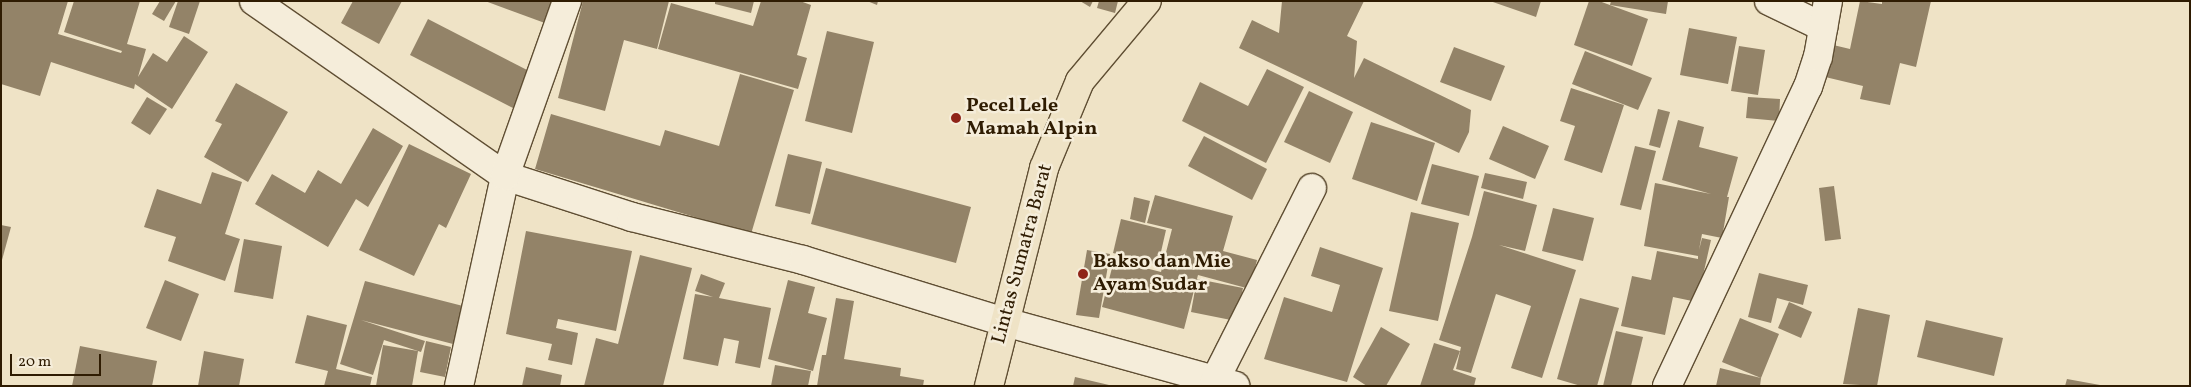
<!DOCTYPE html>
<style>
body{margin:0}
#map{position:relative;width:2191px;height:387px;overflow:hidden;background:#efe3c6;font-family:Vollkorn,serif}
div>[style]{position:absolute}
[style*='--x']{left:calc(var(--x)*1px);top:calc(var(--y)*1px);width:calc(var(--w)*1px);rotate:calc(var(--a)*1deg)}
.building>*{inset:0;background:#938368}
.roads{filter:drop-shadow(1px 0 #5f4e33) drop-shadow(-1px 0 #5f4e33) drop-shadow(0 1px #5f4e33) drop-shadow(0 -1px #5f4e33)}
.street>*{height:28px;margin:-14px;padding:0 14px;transform-origin:14px;border-radius:14px;background:#f5edda}
.highway>*{height:28px;margin:-14px;padding:0 14px;transform-origin:14px;border-radius:14px;background:#efe3c6}
.dots>*{width:14px;height:14px;translate:-50% -50%;box-sizing:border-box;border:2px solid #f5edda;border-radius:50%}
span{translate:-50% -50%;white-space:nowrap;text-align:center;line-height:1.15;-webkit-text-stroke:5px #f5edda;paint-order:stroke}
.poi-label{font-size:20px;color:#2f1c02;font-weight:700}
.left{translate:0 -50%;text-align:left}
.street-label{font-size:20px;color:#2f1c02}
.frame{position:absolute;inset:0;border:2px solid #2f1c02;pointer-events:none}
.scale{position:absolute;left:10px;top:354px;width:91px;height:22px;box-sizing:border-box;border:2px solid #2f1c02;border-top:0;padding-left:6px;font-size:15px;line-height:18px;white-space:nowrap;color:#2f1c02;-webkit-text-stroke:4px #f5edda;paint-order:stroke}
</style>
<div id="map">
<div class="building">
<div style="clip-path:polygon(1px 1px,68px 1px,58px 34px,121px 53px,122px 51px,64px 32px,74px 1px,140px 1px,127px 44px,146px 49px,138px 77px,153px 53px,167px 62px,184px 36px,208px 52px,172px 109px,135px 84px,134px 89px,51px 62px,40px 96px,1px 84px)"></div>
<div style="clip-path:polygon(160px 1px,176px 1px,164px 21px,152px 14px)"></div>
<div style="clip-path:polygon(178px 1px,200px 1px,189px 34px,169px 27px)"></div>
<div style="clip-path:polygon(353px 1px,402px 1px,379px 44px,341px 23px)"></div>
<div style="clip-path:polygon(485px 1px,562px 1px,553px 26px)"></div>
<div style="clip-path:polygon(583px 1px,669px 1px,657px 49px,624px 40px,605px 111px,558px 98px)"></div>
<div style="clip-path:polygon(715px 1px,754px 1px,751px 13px,715px 4px)"></div>
<div style="clip-path:polygon(761px 1px,800px 1px,811px 5px,797px 55px,807px 58px,798px 89px,658px 49px,671px 3px,753px 26px)"></div>
<div style="clip-path:polygon(867px 1px,878px 1px,877px 5px)"></div>
<div style="clip-path:polygon(1080px 1px,1093px 1px,1090px 7px)"></div>
<div style="clip-path:polygon(1099px 1px,1118px 1px,1115px 13px,1097px 8px)"></div>
<div style="clip-path:polygon(1282px 1px,1364px 1px,1347px 36px,1357px 41px,1354px 78px,1364px 58px,1471px 110px,1469px 132px,1459px 153px,1239px 48px,1252px 20px,1279px 33px)"></div>
<div style="clip-path:polygon(1490px 1px,1541px 1px,1536px 17px)"></div>
<div style="clip-path:polygon(1589px 1px,1599px 1px,1648px 19px,1632px 66px,1574px 45px)"></div>
<div style="clip-path:polygon(1611px 1px,1668px 1px,1666px 14px,1610px 5px)"></div>
<div style="clip-path:polygon(1860px 1px,1882px 4px,1882px 1px,1931px 1px,1916px 67px,1900px 63px,1890px 105px,1860px 99px,1863px 86px,1821px 76px,1829px 44px,1850px 49px)"></div>
<div style="clip-path:polygon(428px 19px,531px 72px,513px 108px,410px 55px)"></div>
<div style="clip-path:polygon(1689px 28px,1737px 37px,1728px 84px,1680px 75px)"></div>
<div style="clip-path:polygon(827px 31px,874px 42px,852px 133px,805px 121px)"></div>
<div style="clip-path:polygon(1739px 46px,1765px 50px,1758px 95px,1731px 91px)"></div>
<div style="clip-path:polygon(1454px 47px,1505px 66px,1491px 101px,1440px 82px)"></div>
<div style="clip-path:polygon(1585px 51px,1652px 78px,1638px 110px,1572px 84px)"></div>
<div style="clip-path:polygon(1267px 69px,1304px 87px,1266px 163px,1182px 121px,1200px 82px,1248px 106px)"></div>
<div style="clip-path:polygon(740px 74px,794px 90px,751px 234px,535px 169px,551px 114px,660px 146px,665px 130px,719px 146px)"></div>
<div style="clip-path:polygon(236px 83px,288px 112px,248px 182px,204px 157px,222px 124px,215px 121px)"></div>
<div style="clip-path:polygon(1571px 88px,1624px 105px,1602px 173px,1564px 160px,1575px 126px,1560px 121px)"></div>
<div style="clip-path:polygon(1309px 91px,1353px 112px,1330px 163px,1284px 142px)"></div>
<div style="clip-path:polygon(147px 97px,167px 109px,150px 135px,131px 123px)"></div>
<div style="clip-path:polygon(1748px 97px,1780px 99px,1779px 121px,1746px 118px)"></div>
<div style="clip-path:polygon(1658px 109px,1670px 112px,1660px 148px,1649px 145px)"></div>
<div style="clip-path:polygon(1678px 120px,1704px 127px,1699px 147px,1738px 157px,1727px 197px,1729px 197px,1722px 238px,1702px 234px,1699px 250px,1702px 238px,1711px 240px,1697px 302px,1673px 297px,1665px 335px,1621px 326px,1632px 276px,1651px 280px,1657px 251px,1698px 259px,1698px 256px,1644px 246px,1655px 183px,1711px 194px,1662px 180px)"></div>
<div style="clip-path:polygon(1371px 122px,1435px 143px,1417px 201px,1352px 179px)"></div>
<div style="clip-path:polygon(1503px 126px,1549px 146px,1535px 179px,1489px 159px)"></div>
<div style="clip-path:polygon(373px 128px,403px 146px,368px 207px,356px 199px,328px 247px,255px 204px,272px 174px,305px 193px,318px 170px,341px 184px)"></div>
<div style="clip-path:polygon(1204px 136px,1267px 169px,1252px 200px,1188px 166px)"></div>
<div style="clip-path:polygon(409px 144px,471px 174px,446px 228px,439px 224px,414px 276px,359px 250px)"></div>
<div style="clip-path:polygon(1635px 146px,1656px 151px,1641px 210px,1620px 205px)"></div>
<div style="clip-path:polygon(788px 154px,822px 162px,810px 214px,775px 206px)"></div>
<div style="clip-path:polygon(1432px 164px,1479px 176px,1469px 216px,1421px 204px)"></div>
<div style="clip-path:polygon(826px 168px,971px 207px,956px 263px,811px 224px)"></div>
<div style="clip-path:polygon(212px 172px,242px 182px,225px 234px,240px 239px,225px 281px,168px 261px,176px 237px,144px 227px,157px 189px,201px 204px)"></div>
<div style="clip-path:polygon(1485px 173px,1527px 182px,1523px 199px,1481px 188px)"></div>
<div style="clip-path:polygon(1834px 186px,1841px 239px,1825px 241px,1819px 188px)"></div>
<div style="clip-path:polygon(1484px 191px,1537px 205px,1525px 251px,1499px 245px,1576px 270px,1542px 378px,1511px 368px,1531px 306px,1496px 294px,1471px 373px,1456px 369px,1461px 347px,1439px 340px,1472px 237px)"></div>
<div style="clip-path:polygon(1155px 195px,1233px 216px,1223px 251px,1257px 260px,1250px 289px,1198px 275px,1184px 329px,1102px 307px,1114px 260px,1161px 272px,1172px 229px,1147px 223px)"></div>
<div style="clip-path:polygon(1134px 197px,1150px 201px,1145px 223px,1130px 219px)"></div>
<div style="clip-path:polygon(1553px 208px,1594px 218px,1583px 261px,1542px 251px)"></div>
<div style="clip-path:polygon(1411px 212px,1459px 223px,1438px 321px,1389px 311px)"></div>
<div style="clip-path:polygon(1121px 219px,1166px 230px,1158px 265px,1113px 253px)"></div>
<div style="clip-path:polygon(1px 225px,11px 227px,2px 260px,1px 259px)"></div>
<div style="clip-path:polygon(526px 231px,632px 251px,616px 331px,558px 319px,556px 328px,578px 333px,572px 365px,548px 360px,552px 344px,506px 334px)"></div>
<div style="clip-path:polygon(244px 239px,282px 246px,273px 299px,234px 292px)"></div>
<div style="clip-path:polygon(1320px 247px,1383px 268px,1347px 382px,1264px 359px,1284px 297px,1332px 312px,1340px 285px,1311px 276px)"></div>
<div style="clip-path:polygon(1087px 250px,1110px 254px,1099px 318px,1076px 315px)"></div>
<div style="clip-path:polygon(640px 255px,692px 268px,663px 386px,584px 386px,596px 338px,618px 344px)"></div>
<div style="clip-path:polygon(1759px 273px,1808px 285px,1803px 305px,1777px 298px,1771px 323px,1748px 317px)"></div>
<div style="clip-path:polygon(701px 274px,725px 283px,719px 298px,771px 308px,760px 368px,735px 363px,739px 341px,724px 338px,718px 366px,683px 359px,695px 294px,713px 297px,695px 291px)"></div>
<div style="clip-path:polygon(1197px 279px,1243px 288px,1236px 321px,1191px 312px)"></div>
<div style="clip-path:polygon(165px 280px,199px 294px,181px 341px,146px 328px)"></div>
<div style="clip-path:polygon(788px 280px,815px 287px,808px 313px,827px 318px,813px 371px,768px 359px)"></div>
<div style="clip-path:polygon(365px 281px,463px 306px,453px 344px,361px 320px,425px 341px,421px 352px,384px 340px,373px 375px,340px 364px)"></div>
<div style="clip-path:polygon(836px 298px,854px 301px,844px 359px,901px 368px,900px 376px,924px 380px,923px 386px,817px 386px,822px 355px,826px 355px)"></div>
<div style="clip-path:polygon(1580px 298px,1619px 308px,1597px 386px,1581px 386px,1557px 379px)"></div>
<div style="clip-path:polygon(1789px 302px,1812px 312px,1801px 338px,1778px 328px)"></div>
<div style="clip-path:polygon(1858px 308px,1890px 315px,1877px 386px,1843px 384px)"></div>
<div style="clip-path:polygon(307px 315px,347px 325px,336px 369px,372px 377px,370px 386px,324px 386px,328px 371px,295px 363px)"></div>
<div style="clip-path:polygon(1740px 318px,1779px 334px,1761px 378px,1760px 386px,1716px 386px,1720px 368px,1761px 378px,1722px 362px)"></div>
<div style="clip-path:polygon(1926px 320px,2003px 338px,1994px 376px,1917px 357px)"></div>
<div style="clip-path:polygon(1381px 327px,1410px 344px,1386px 386px,1367px 386px,1353px 377px)"></div>
<div style="clip-path:polygon(1616px 331px,1643px 337px,1631px 386px,1603px 386px)"></div>
<div style="clip-path:polygon(426px 341px,451px 347px,445px 377px,420px 372px)"></div>
<div style="clip-path:polygon(1434px 343px,1460px 351px,1453px 370px,1476px 378px,1474px 386px,1420px 386px)"></div>
<div style="clip-path:polygon(383px 345px,418px 351px,412px 386px,376px 386px)"></div>
<div style="clip-path:polygon(80px 346px,157px 361px,152px 386px,72px 386px)"></div>
<div style="clip-path:polygon(204px 351px,244px 359px,239px 386px,198px 386px)"></div>
<div style="clip-path:polygon(775px 365px,811px 371px,808px 386px,771px 386px)"></div>
<div style="clip-path:polygon(526px 367px,562px 375px,560px 386px,522px 386px)"></div>
<div style="clip-path:polygon(1075px 377px,1109px 385px,1109px 386px,1073px 386px)"></div>
<div style="clip-path:polygon(2067px 379px,2100px 385px,2100px 386px,2065px 386px)"></div>
</div>
<div class="roads">
<div class="street">
<div style="--x:254;--y:1;--w:306;--a:34.9"></div>
<div style="--x:505;--y:176;--w:133;--a:17.9"></div>
<div style="--x:632;--y:217;--w:176;--a:14.1"></div>
<div style="--x:803;--y:260;--w:211;--a:17.1"></div>
<div style="--x:1005;--y:322;--w:239;--a:15.5"></div>
<div style="--x:1769;--y:1;--w:60;--a:25.7"></div>
<div style="--x:1215;--y:380;--w:215;--a:-63.2"></div>
<div style="--x:459;--y:386;--w:215;--a:-77.6"></div>
<div style="--x:505;--y:176;--w:186;--a:-70.5"></div>
<div style="--x:1667;--y:386;--w:331;--a:-64.8"></div>
<div style="--x:1808;--y:87;--w:32;--a:-72"></div>
<div style="--x:1818;--y:57;--w:57;--a:-79.9"></div>
</div>
<div class="highway">
<div style="--x:989;--y:386;--w:225;--a:-75.8"></div>
<div style="--x:1044;--y:168;--w:94;--a:-67.5"></div>
<div style="--x:1080;--y:81;--w:104;--a:-50.1"></div>
</div>
</div>
<div class="dots">
<div style="left:956px;top:118px;background:#8f2418"></div>
<div style="left:1083px;top:274px;background:#8f2418"></div>
</div>
<div class="poi-label">
<span class="left" style="left:966px;top:118px">Pecel Lele<br>Mamah Alpin</span>
<span class="left" style="left:1093px;top:274px">Bakso dan Mie<br>Ayam Sudar</span>
</div>
<div class="street-label">
<span style="left:1023px;top:254px;rotate:-75deg">Lintas Sumatra Barat</span>
</div>
<div class="frame"></div>
<div class="scale">20 m</div>
</div>
